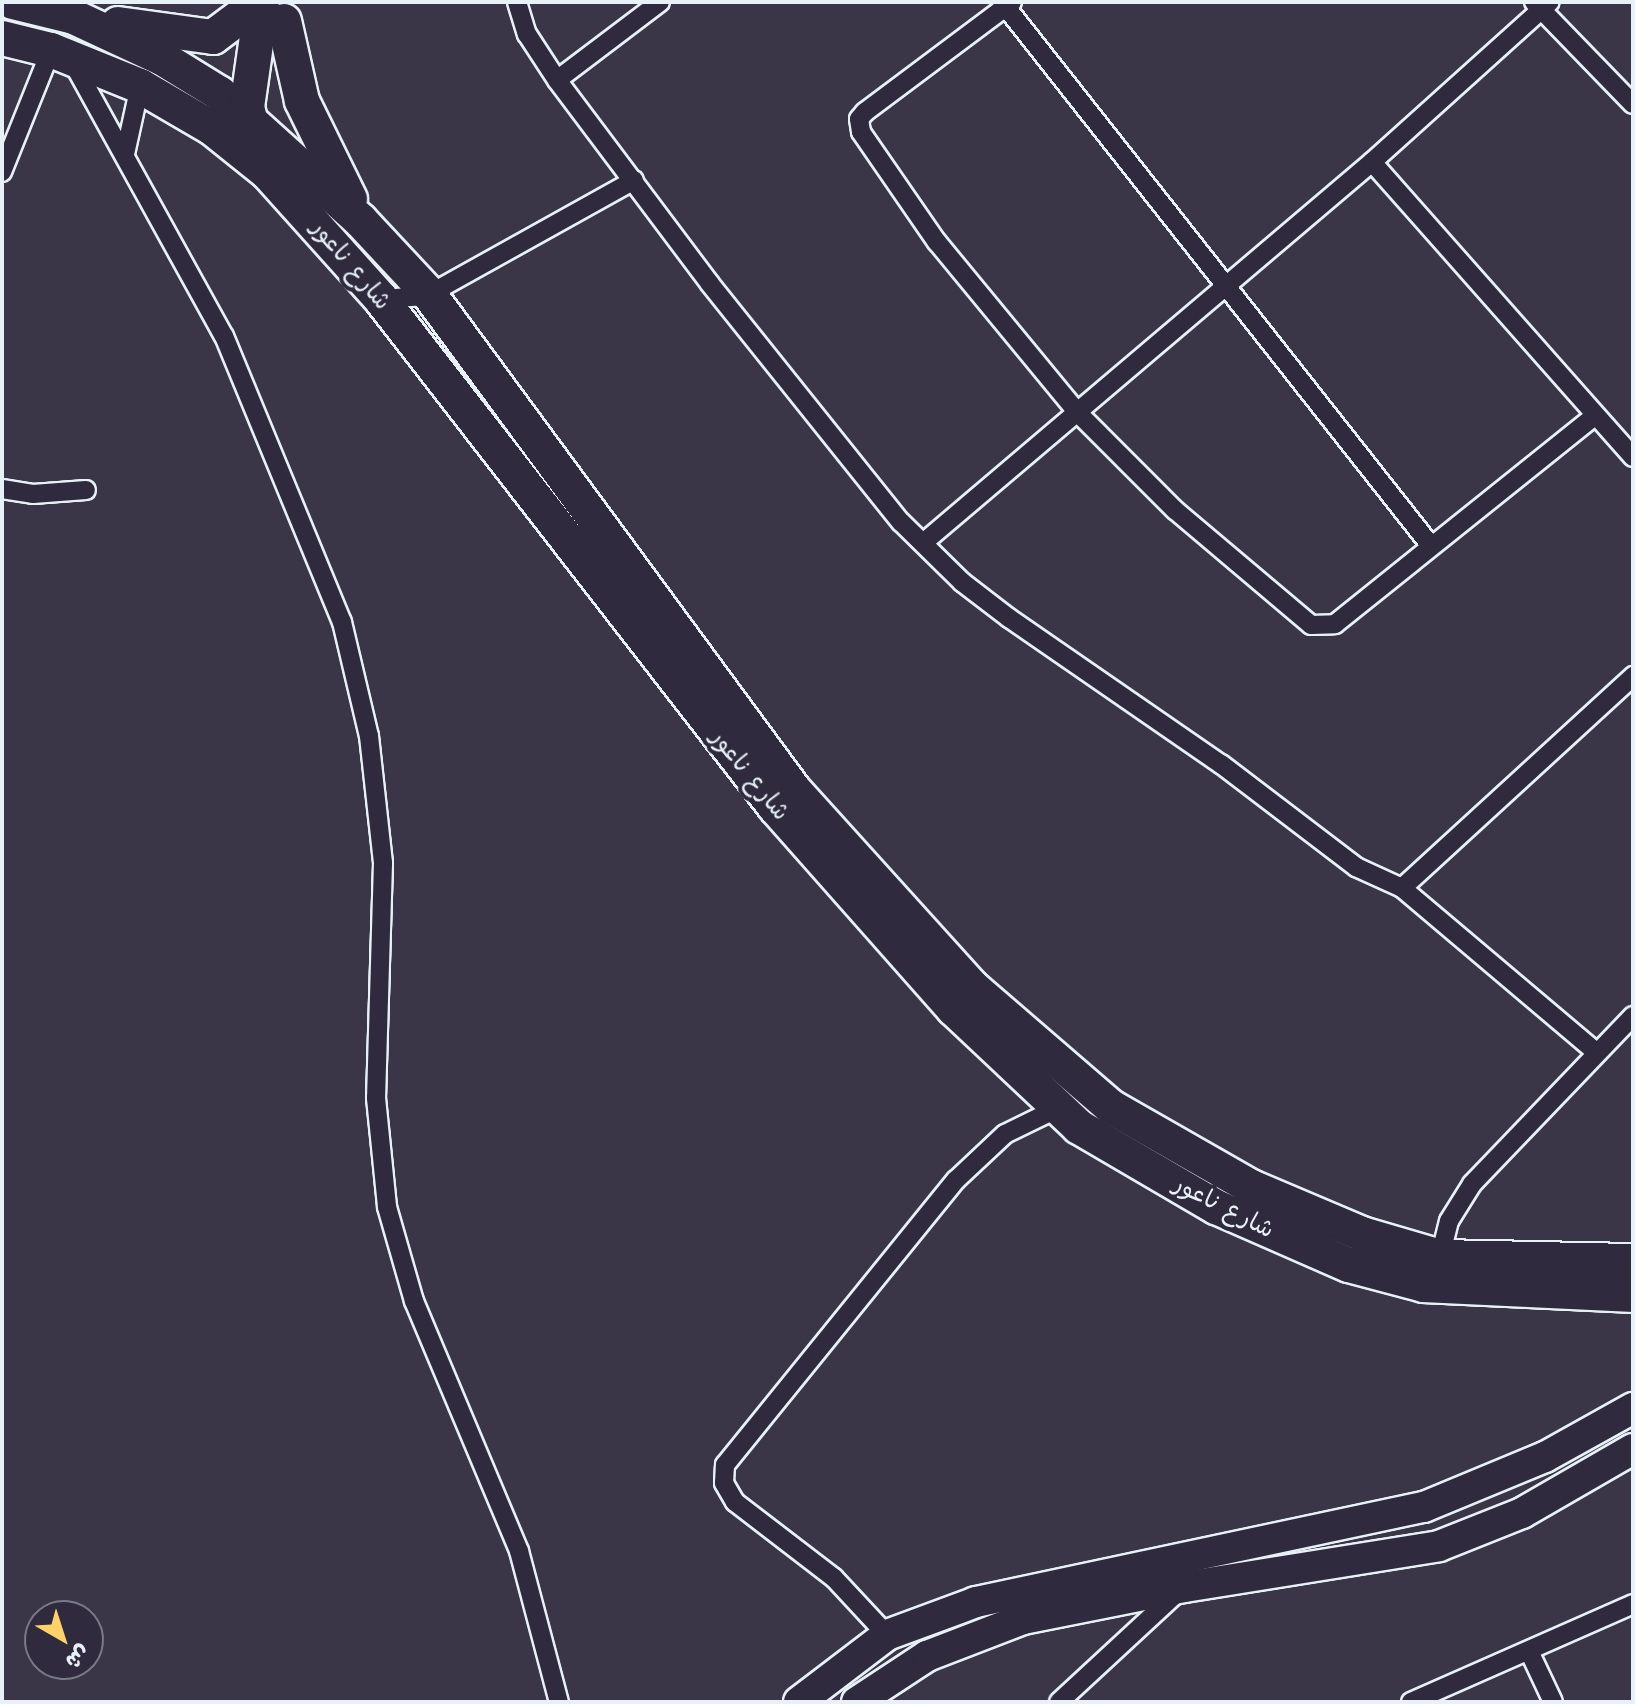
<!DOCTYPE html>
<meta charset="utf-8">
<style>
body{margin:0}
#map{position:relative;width:1635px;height:1704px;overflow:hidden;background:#3a3648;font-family:"Comic Neue","Playpen Sans Arabic",sans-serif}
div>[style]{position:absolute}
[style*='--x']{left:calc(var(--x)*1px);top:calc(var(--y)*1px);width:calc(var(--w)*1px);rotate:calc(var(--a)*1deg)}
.roads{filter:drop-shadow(2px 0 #e8f1f8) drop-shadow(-2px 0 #e8f1f8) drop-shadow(0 2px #e8f1f8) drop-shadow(0 -2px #e8f1f8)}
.street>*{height:18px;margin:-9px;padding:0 9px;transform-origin:9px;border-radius:9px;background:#2f2a3d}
.primary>*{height:30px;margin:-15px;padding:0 15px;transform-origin:15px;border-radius:15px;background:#2f2a3d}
.highway>*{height:34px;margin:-17px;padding:0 17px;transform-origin:17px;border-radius:17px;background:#2f2a3d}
span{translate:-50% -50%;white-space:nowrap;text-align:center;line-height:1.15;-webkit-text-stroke:8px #2f2a3d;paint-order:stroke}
.street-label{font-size:24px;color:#e8f1f8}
.frame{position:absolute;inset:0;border:4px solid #e8f1f8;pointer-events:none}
.north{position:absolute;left:24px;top:1600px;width:80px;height:80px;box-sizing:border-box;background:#2f2a3d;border:2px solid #797a88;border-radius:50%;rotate:141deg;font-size:22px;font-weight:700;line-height:32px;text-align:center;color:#e8f1f8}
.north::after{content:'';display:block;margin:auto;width:28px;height:36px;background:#ffd166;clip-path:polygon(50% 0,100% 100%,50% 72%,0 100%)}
</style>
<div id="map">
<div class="roads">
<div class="street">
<div style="--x:517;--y:2;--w:34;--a:73"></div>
<div style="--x:527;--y:34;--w:55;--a:56.9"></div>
<div style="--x:557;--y:80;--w:255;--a:53.1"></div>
<div style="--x:710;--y:284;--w:305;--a:51.3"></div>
<div style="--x:901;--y:522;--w:86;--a:44.5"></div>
<div style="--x:962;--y:582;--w:59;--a:37.5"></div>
<div style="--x:1009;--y:618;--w:257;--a:34.6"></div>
<div style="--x:1221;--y:764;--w:170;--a:37.3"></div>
<div style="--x:1356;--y:867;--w:51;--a:24.5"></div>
<div style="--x:1402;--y:888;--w:314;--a:-42.5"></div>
<div style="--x:1002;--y:2;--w:693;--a:51.74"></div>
<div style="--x:1012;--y:2;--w:184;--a:143.2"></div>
<div style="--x:865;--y:112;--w:9;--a:131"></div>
<div style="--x:859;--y:119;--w:13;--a:81"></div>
<div style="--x:861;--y:132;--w:134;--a:55.4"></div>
<div style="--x:937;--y:242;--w:223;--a:50.5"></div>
<div style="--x:1079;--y:414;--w:136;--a:45"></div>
<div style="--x:1175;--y:510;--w:178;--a:40.2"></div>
<div style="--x:1311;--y:625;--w:24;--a:-2"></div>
<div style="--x:1335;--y:624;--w:333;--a:-38.7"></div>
<div style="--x:1534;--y:2;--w:142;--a:45.9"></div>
<div style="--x:73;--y:63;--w:312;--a:61.1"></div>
<div style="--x:224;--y:336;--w:309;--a:67.6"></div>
<div style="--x:342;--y:622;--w:117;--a:76.7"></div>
<div style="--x:369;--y:736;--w:128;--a:83.7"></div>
<div style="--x:383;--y:863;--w:235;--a:91.7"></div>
<div style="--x:376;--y:1098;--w:110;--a:84.2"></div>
<div style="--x:387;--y:1207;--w:98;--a:74"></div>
<div style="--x:414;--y:1301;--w:271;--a:67.2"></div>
<div style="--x:519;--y:1551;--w:156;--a:75.2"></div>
<div style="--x:557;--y:80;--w:129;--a:-37.1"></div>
<div style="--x:125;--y:154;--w:70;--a:-77.6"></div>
<div style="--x:1372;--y:162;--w:394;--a:48.5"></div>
<div style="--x:2;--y:172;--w:131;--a:-68.1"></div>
<div style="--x:381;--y:299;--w:45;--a:-3.8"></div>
<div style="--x:426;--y:296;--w:238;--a:-29.1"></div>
<div style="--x:2;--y:489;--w:31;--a:9"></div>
<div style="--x:33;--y:494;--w:53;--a:-4.3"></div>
<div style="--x:923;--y:543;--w:589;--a:-40.32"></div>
<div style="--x:1372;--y:162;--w:239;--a:-42"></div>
<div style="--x:1402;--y:888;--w:253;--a:40.2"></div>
<div style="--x:1440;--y:1257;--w:37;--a:-76"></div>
<div style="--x:1449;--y:1221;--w:44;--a:-58.1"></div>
<div style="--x:1472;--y:1184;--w:233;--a:-46.2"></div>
<div style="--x:887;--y:1635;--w:78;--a:-132.9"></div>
<div style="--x:834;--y:1578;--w:125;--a:-142.5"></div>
<div style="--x:735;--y:1502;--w:22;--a:-120"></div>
<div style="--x:724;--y:1483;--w:18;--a:-87"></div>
<div style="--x:725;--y:1465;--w:367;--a:-51"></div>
<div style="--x:956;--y:1180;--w:67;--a:-43.2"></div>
<div style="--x:1005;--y:1134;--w:59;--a:-26.1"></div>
<div style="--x:1529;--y:1651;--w:56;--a:64.8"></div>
<div style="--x:1059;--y:1702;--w:165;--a:-42.8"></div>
<div style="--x:1411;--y:1702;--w:243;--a:-23.8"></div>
</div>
<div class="primary">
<div style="--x:799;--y:1702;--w:111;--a:-37.3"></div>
<div style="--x:887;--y:1635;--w:95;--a:-20.3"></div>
<div style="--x:976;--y:1602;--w:458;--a:-12"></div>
<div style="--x:1424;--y:1507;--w:131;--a:-22.5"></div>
<div style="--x:1545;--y:1457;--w:101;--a:-29.1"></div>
<div style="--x:857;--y:1702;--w:84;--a:-33.3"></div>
<div style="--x:927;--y:1656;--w:103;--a:-21.1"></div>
<div style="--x:1023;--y:1619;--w:164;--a:-11.2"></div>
<div style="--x:1184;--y:1587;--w:258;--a:-9.1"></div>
<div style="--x:1439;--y:1546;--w:89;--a:-21.7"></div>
<div style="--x:1522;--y:1513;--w:128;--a:-30"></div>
</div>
<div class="highway">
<div style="--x:13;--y:2;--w:63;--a:13.8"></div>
<div style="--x:74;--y:17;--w:97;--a:25"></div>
<div style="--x:162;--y:58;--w:67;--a:31.6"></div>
<div style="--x:219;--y:93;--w:191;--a:42"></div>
<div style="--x:361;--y:221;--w:100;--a:47"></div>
<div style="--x:429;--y:294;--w:616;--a:53.65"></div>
<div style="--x:794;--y:790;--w:266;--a:47.9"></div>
<div style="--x:972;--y:987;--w:184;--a:40.8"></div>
<div style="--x:1111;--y:1107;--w:161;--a:29.7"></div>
<div style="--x:1251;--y:1187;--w:121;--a:22.9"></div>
<div style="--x:1362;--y:1234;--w:81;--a:16.4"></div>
<div style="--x:1440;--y:1257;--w:193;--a:1.2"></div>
<div style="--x:284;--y:21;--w:82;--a:77.3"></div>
<div style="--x:302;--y:101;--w:109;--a:63.9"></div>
<div style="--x:118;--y:24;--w:96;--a:7.8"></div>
<div style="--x:213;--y:37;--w:59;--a:-36.7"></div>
<div style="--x:2;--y:38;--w:50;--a:13.8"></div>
<div style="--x:51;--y:50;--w:96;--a:22"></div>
<div style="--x:140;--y:86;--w:83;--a:30.3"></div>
<div style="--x:212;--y:128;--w:72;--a:38.8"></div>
<div style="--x:268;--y:173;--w:169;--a:48.1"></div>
<div style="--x:381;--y:299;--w:644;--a:52.19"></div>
<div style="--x:776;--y:808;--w:268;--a:48.5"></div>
<div style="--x:954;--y:1009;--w:172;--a:43.3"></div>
<div style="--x:1079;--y:1127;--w:159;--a:30.3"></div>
<div style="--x:1216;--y:1207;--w:145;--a:23.6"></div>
<div style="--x:1349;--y:1265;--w:78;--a:14.9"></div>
<div style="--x:1424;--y:1285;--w:209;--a:2.7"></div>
<div style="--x:253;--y:131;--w:25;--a:-104"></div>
<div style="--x:247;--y:107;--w:106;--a:-81.9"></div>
</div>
</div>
<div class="street-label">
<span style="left:351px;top:265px;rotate:50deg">شارع ناعور</span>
<span style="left:750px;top:775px;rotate:51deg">شارع ناعور</span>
<span style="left:1224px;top:1207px;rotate:27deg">شارع ناعور</span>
</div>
<div class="frame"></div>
<div class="north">ش</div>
</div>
